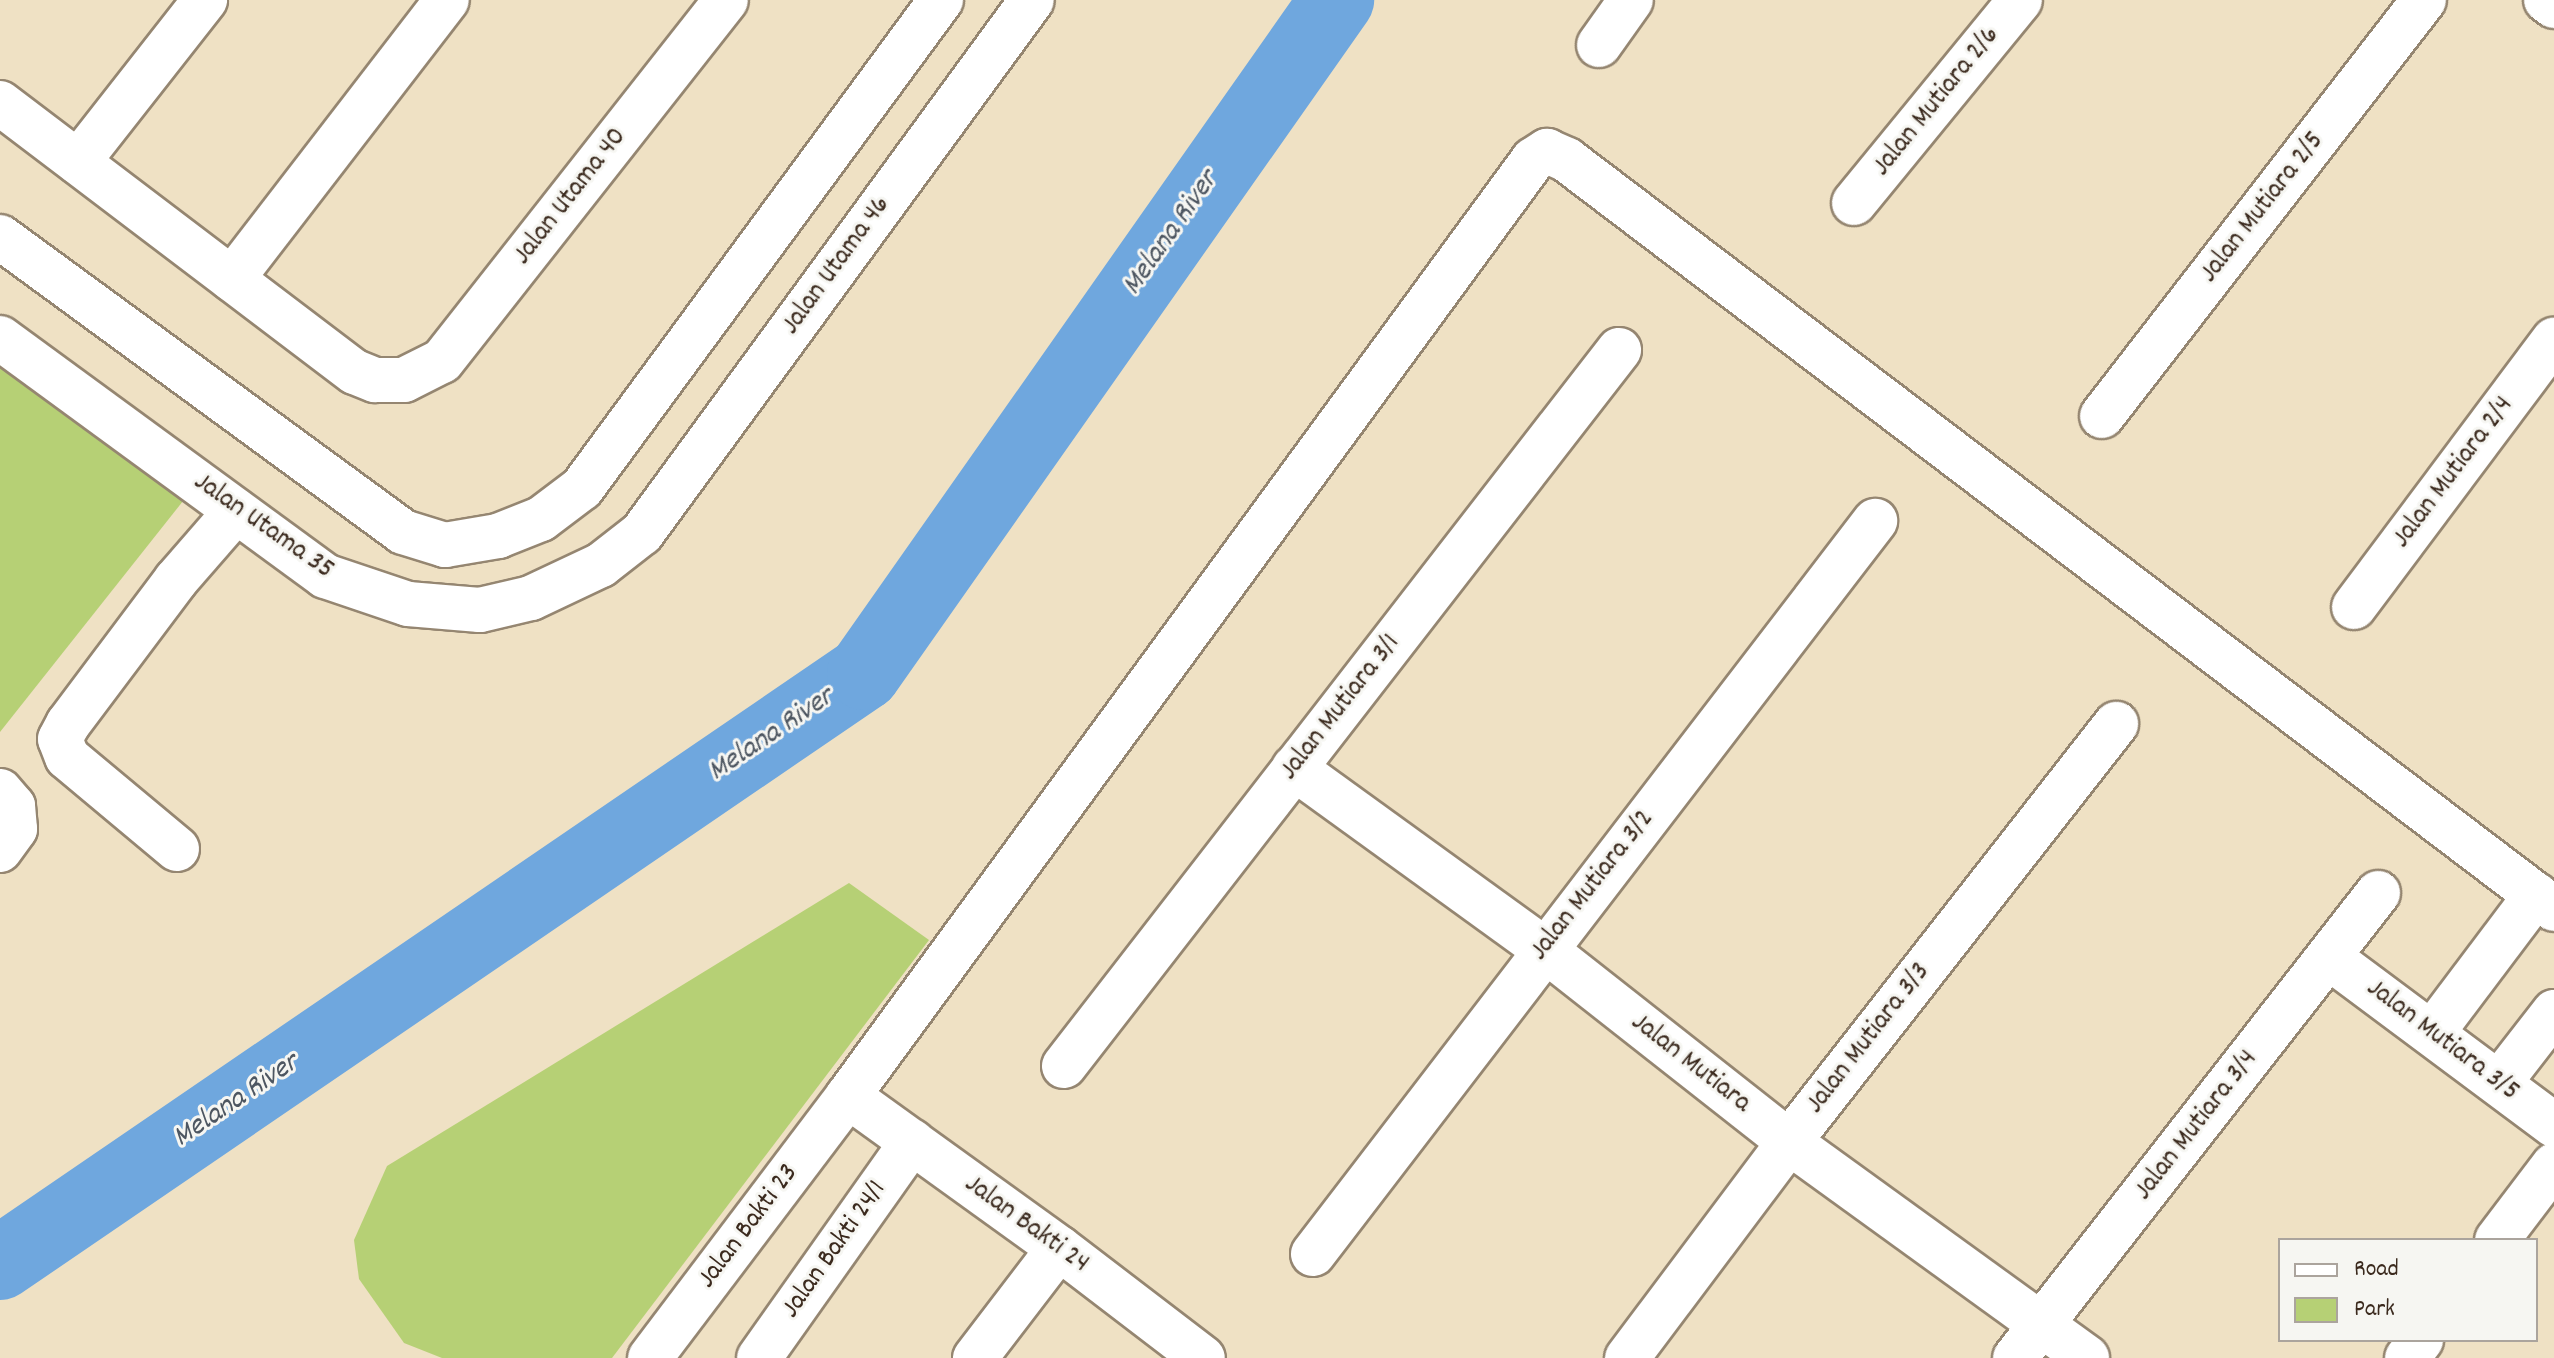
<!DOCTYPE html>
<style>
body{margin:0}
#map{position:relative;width:2554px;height:1358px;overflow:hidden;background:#efe1c4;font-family:Dekko,sans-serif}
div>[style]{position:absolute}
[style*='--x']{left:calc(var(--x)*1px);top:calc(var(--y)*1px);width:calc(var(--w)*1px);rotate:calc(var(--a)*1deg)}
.green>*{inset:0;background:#b6d075}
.river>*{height:74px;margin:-37px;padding:0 37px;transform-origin:37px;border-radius:37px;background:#6fa7de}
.roads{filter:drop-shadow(2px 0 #958671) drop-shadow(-2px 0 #958671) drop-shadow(0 2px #958671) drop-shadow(0 -2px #958671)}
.minor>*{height:44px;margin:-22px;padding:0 22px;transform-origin:22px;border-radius:22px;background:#fff}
span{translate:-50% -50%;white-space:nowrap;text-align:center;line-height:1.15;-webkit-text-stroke:6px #f6f6f2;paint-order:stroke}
.street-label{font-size:28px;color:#3b2a1e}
.water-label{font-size:30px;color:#4d5661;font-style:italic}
.legend{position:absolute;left:2278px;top:1238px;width:260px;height:104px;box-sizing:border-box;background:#f6f6f2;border:2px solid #aba49d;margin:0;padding:10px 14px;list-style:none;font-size:24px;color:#3b2a1e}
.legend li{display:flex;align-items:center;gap:16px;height:40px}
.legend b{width:40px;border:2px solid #aba49d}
</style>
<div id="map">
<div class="green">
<div style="clip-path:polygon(0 358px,187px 496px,0 732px)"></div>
<div style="clip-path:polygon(849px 883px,929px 940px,612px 1358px,442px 1358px,404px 1343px,359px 1279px,354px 1240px,387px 1166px)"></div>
</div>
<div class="river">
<div style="--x:0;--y:1263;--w:1046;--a:-34.33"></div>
<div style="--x:864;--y:673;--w:823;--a:-54.9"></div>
</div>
<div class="roads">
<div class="minor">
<div style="--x:2546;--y:0;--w:10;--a:37"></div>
<div style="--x:1599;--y:45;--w:55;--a:-54.6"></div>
<div style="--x:0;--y:103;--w:445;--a:37.2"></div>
<div style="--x:355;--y:372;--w:22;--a:22"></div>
<div style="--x:375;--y:380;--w:29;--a:0"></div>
<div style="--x:404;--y:380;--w:42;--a:-26.6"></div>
<div style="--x:442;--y:361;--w:459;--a:-51.8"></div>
<div style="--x:78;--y:162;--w:206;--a:-51.9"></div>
<div style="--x:1854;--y:203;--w:262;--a:-50.7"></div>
<div style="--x:0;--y:237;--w:499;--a:36.2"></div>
<div style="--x:403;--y:532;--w:44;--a:17.2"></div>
<div style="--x:445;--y:545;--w:54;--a:-9.6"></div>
<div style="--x:498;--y:536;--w:46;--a:-21.6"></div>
<div style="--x:541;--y:519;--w:51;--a:-37.1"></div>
<div style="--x:582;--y:488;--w:606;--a:-53.66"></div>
<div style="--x:232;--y:279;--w:352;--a:-52.4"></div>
<div style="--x:0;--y:338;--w:403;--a:36.2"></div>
<div style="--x:325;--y:576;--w:88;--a:18.6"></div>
<div style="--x:408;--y:604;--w:72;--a:4.8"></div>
<div style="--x:480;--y:610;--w:52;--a:-13.2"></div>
<div style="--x:531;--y:598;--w:77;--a:-25.2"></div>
<div style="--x:601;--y:565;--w:52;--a:-38"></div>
<div style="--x:642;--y:533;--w:660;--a:-53.81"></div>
<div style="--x:2102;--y:416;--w:526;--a:-52.26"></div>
<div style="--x:2354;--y:607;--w:334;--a:-53.2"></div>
<div style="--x:1294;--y:768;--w:309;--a:35.9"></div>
<div style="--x:1544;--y:949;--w:312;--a:38.2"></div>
<div style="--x:1789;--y:1142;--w:368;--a:35.9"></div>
<div style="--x:0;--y:791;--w:20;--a:49"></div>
<div style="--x:13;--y:806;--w:23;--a:85"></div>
<div style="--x:15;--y:829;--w:26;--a:126"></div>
<div style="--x:177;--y:849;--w:143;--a:-140.1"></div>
<div style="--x:67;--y:757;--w:19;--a:-111"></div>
<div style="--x:60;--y:739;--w:17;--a:-62"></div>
<div style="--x:68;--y:724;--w:180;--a:-53.1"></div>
<div style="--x:176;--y:580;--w:91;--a:-49"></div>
<div style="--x:2330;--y:958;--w:279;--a:36.7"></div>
<div style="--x:2432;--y:1033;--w:173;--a:-53"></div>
<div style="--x:1064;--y:1066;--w:906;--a:-52.22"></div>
<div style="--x:2499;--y:1083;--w:90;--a:-52.2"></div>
<div style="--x:848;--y:1096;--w:260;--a:35.8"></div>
<div style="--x:1059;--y:1248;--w:181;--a:37.4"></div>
<div style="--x:2497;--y:1240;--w:94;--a:-52.8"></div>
<div style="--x:1313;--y:1254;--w:924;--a:-52.52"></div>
<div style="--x:650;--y:1358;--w:328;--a:-52.9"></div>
<div style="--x:848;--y:1096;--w:1160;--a:-53.8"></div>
<div style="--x:1533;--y:160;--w:17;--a:-33"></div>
<div style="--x:1547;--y:151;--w:22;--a:24"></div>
<div style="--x:1567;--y:160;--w:1239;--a:37.19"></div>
<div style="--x:759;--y:1358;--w:265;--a:-54.7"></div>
<div style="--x:975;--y:1358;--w:138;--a:-52.6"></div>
<div style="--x:1627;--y:1358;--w:270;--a:-53.1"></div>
<div style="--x:1789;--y:1142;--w:531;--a:-51.96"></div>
<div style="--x:2015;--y:1358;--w:590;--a:-52.02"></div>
<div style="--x:2407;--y:1358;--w:23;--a:-52"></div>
</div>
</div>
<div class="street-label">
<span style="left:1937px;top:102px;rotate:-51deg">Jalan Mutiara 2/6</span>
<span style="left:571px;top:197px;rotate:-52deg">Jalan Utama 40</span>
<span style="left:2263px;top:208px;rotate:-52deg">Jalan Mutiara 2/5</span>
<span style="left:837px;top:266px;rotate:-54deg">Jalan Utama 46</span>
<span style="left:2454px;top:473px;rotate:-53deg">Jalan Mutiara 2/4</span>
<span style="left:263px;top:527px;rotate:35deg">Jalan Utama 35</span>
<span style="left:1341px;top:708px;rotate:-52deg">Jalan Mutiara 3/1</span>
<span style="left:1593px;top:886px;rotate:-52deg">Jalan Mutiara 3/2</span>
<span style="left:1869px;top:1039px;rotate:-52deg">Jalan Mutiara 3/3</span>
<span style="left:2442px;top:1041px;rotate:37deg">Jalan Mutiara 3/5</span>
<span style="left:1690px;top:1064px;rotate:38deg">Jalan Mutiara</span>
<span style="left:2197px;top:1126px;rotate:-52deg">Jalan Mutiara 3/4</span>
<span style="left:1026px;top:1225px;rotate:36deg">Jalan Bakti 24</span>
<span style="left:749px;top:1227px;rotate:-53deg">Jalan Bakti 23</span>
<span style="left:835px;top:1250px;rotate:-55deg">Jalan Bakti 24/1</span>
</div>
<div class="water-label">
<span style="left:1172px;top:234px;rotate:-55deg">Melana River</span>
<span style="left:772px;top:736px;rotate:-34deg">Melana River</span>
<span style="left:237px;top:1102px;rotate:-34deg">Melana River</span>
</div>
<ul class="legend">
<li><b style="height:10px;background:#fff"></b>Road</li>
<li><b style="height:22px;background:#b6d075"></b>Park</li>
</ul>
</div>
